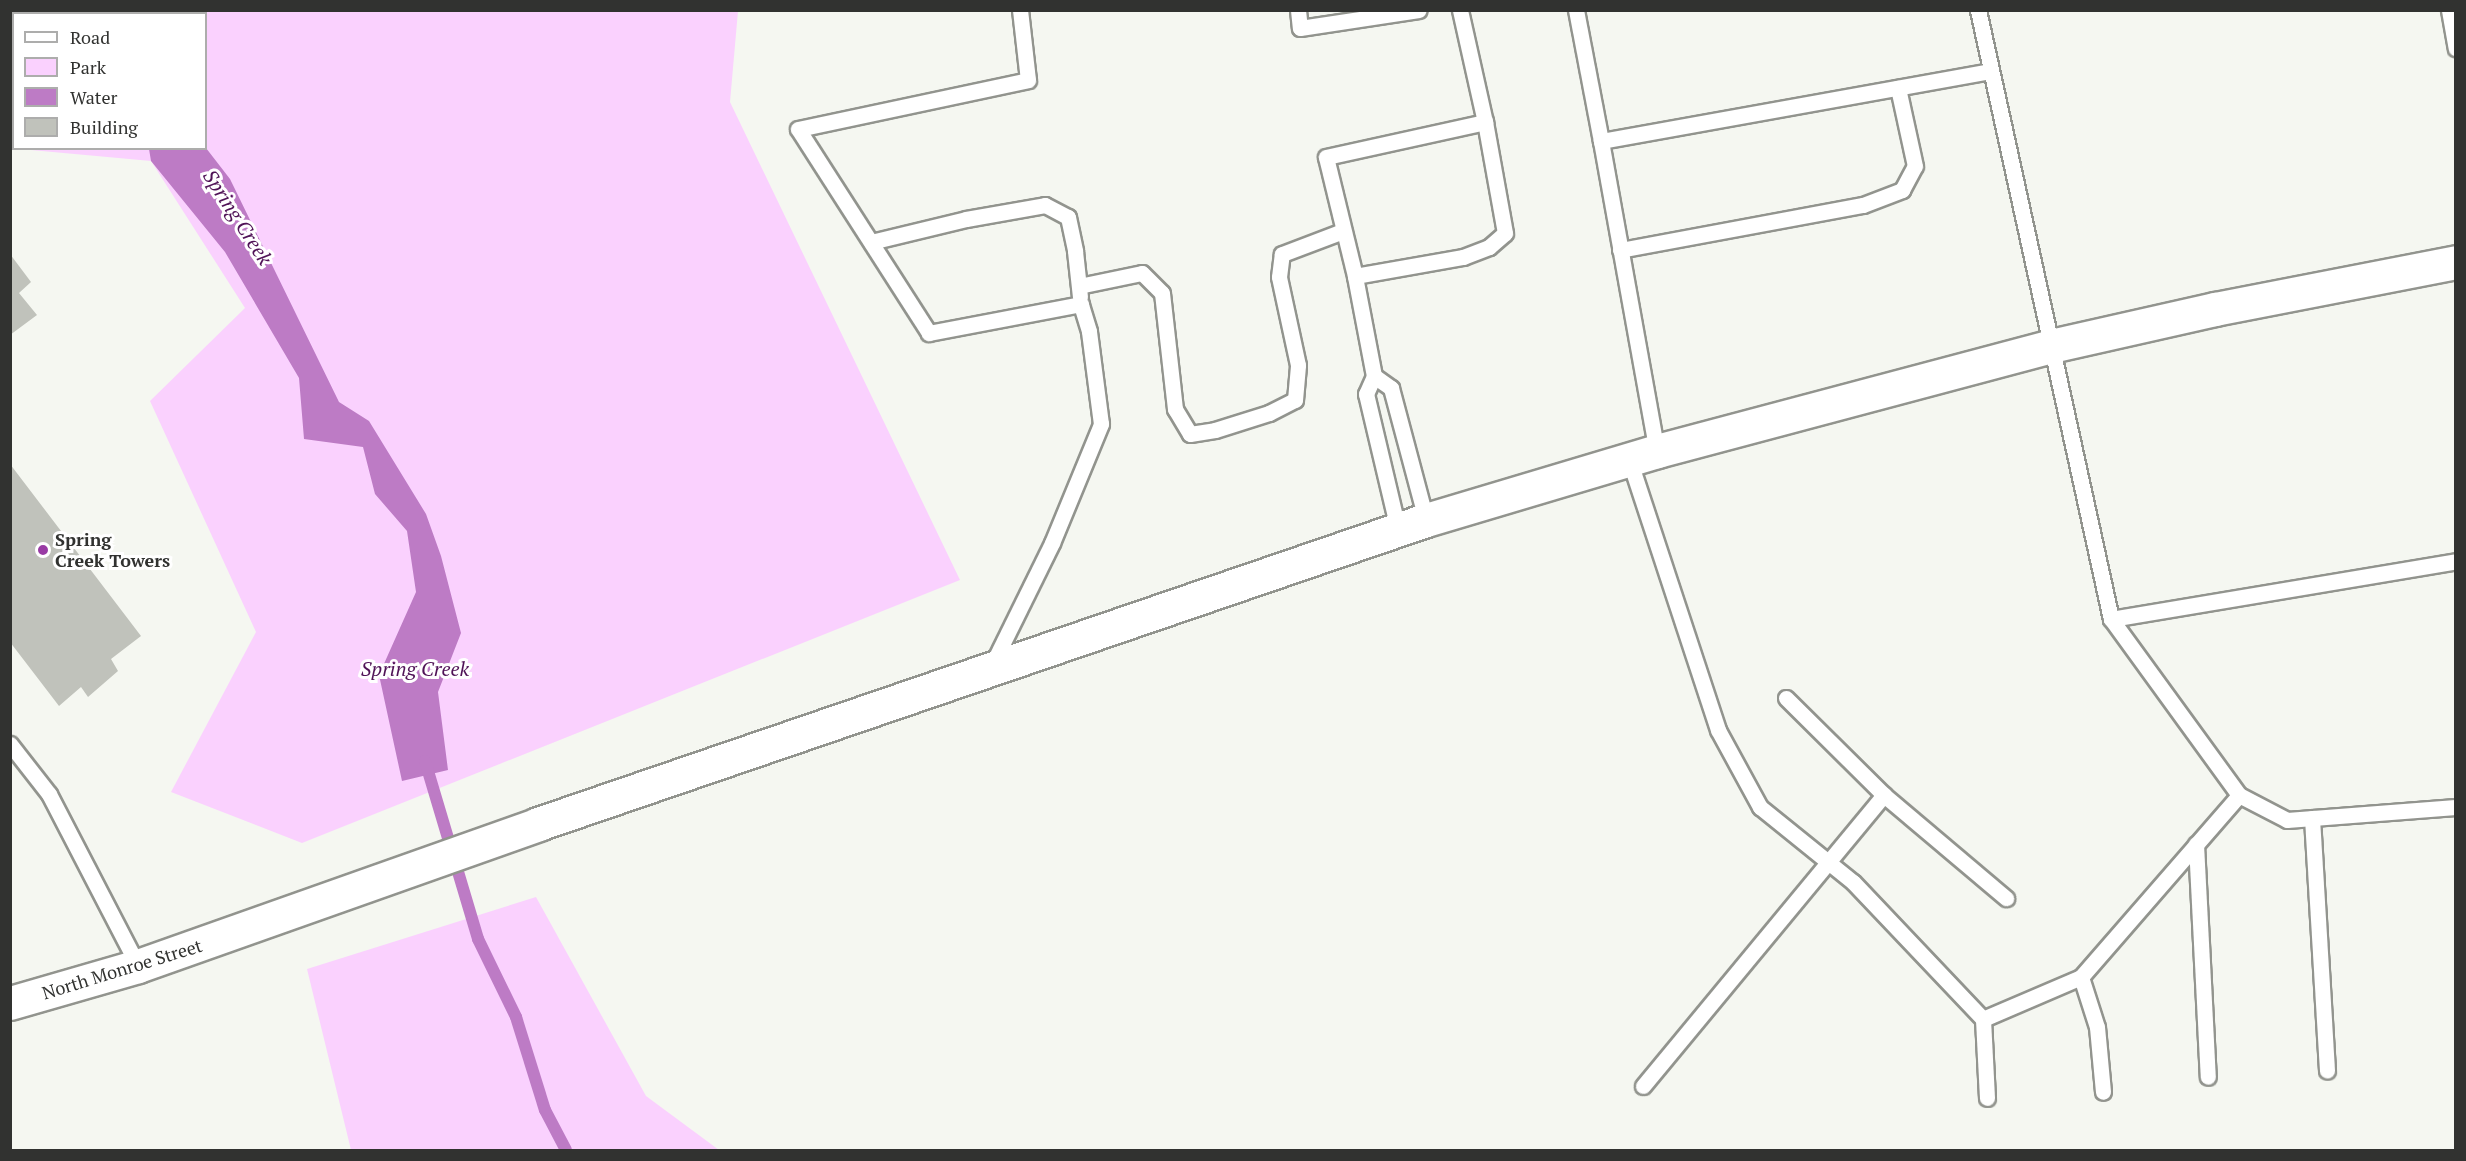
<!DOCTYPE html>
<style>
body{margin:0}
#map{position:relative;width:2466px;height:1161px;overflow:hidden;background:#f5f7f1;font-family:"PT Serif",serif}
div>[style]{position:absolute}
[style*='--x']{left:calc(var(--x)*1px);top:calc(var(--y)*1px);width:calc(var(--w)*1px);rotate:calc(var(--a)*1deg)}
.green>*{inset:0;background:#fad1fe}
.water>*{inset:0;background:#bd7bc5}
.stream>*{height:12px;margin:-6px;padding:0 6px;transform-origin:6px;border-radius:6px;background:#bd7bc5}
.building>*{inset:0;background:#c0c2bb}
.roads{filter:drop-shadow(2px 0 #92948e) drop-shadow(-2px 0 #92948e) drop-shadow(0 2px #92948e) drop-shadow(0 -2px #92948e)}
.service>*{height:15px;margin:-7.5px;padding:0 7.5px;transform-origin:7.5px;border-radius:7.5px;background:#fff}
.tertiary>*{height:33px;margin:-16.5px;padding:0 16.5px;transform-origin:16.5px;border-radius:16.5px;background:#fff}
.dots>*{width:16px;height:16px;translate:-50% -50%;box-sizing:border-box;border:3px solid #fff;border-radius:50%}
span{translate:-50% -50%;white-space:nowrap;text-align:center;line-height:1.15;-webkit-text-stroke:6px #fff;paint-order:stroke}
.poi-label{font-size:18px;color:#313230;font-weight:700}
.left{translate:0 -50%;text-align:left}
.street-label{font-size:18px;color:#313230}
.water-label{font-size:20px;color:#501357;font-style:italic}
.frame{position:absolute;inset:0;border:12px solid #313230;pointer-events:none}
.legend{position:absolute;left:12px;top:12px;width:195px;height:138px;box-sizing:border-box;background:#fff;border:2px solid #adadac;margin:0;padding:8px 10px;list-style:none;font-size:18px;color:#313230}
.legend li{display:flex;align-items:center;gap:12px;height:30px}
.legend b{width:30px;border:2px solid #adadac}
</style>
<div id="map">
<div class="green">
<div style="clip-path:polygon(10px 11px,738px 11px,730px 102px,960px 580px,302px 843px,171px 792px,256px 632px,150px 401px,245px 308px,151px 161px,20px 149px,206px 148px,206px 14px,14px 14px,13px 148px,10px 148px)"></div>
<div style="clip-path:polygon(536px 897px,646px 1096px,719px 1150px,351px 1150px,307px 969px)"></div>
</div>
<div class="water">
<div style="clip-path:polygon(206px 148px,230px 179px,339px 402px,369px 421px,426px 514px,441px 556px,461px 633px,438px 692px,448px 770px,402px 781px,379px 675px,416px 592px,407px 531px,375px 494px,363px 447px,304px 439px,299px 378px,225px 252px,151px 161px,149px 149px)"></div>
</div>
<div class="stream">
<div style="--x:425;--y:761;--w:186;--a:73.4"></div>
<div style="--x:478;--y:939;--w:87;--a:64"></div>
<div style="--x:516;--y:1017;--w:97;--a:72.7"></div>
<div style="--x:545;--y:1110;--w:45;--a:62.3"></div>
</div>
<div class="building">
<div style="clip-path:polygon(10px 254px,31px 282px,19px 293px,37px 315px,10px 335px)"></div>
<div style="clip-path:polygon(10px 464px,141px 636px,111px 659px,118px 671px,88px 697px,81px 687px,59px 706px,10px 642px)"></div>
</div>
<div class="roads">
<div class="service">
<div style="--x:1298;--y:10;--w:18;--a:84"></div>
<div style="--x:1300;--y:28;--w:120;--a:-8.6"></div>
<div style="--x:1576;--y:10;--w:133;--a:79.2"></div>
<div style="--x:1601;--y:141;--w:396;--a:-10.2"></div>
<div style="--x:2449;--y:10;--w:39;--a:80"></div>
<div style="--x:1601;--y:141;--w:315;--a:79.8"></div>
<div style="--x:871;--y:242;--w:98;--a:-13.6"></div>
<div style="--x:966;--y:219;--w:80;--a:-10"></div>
<div style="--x:1045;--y:205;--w:26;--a:28"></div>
<div style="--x:1068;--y:217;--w:35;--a:78"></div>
<div style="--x:1075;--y:251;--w:46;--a:83.8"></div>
<div style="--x:1620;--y:250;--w:247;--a:-10.5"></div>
<div style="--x:1863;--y:205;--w:42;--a:-21"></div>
<div style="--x:1902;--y:190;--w:27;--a:-62"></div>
<div style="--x:1915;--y:166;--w:80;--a:-102.3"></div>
<div style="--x:1355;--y:276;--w:110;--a:-10"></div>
<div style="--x:1463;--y:257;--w:28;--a:-21"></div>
<div style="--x:1489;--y:247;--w:21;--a:-41"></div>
<div style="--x:1505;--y:233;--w:113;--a:-100.2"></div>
<div style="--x:1079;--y:286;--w:64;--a:-11.7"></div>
<div style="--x:1142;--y:273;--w:28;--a:45"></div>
<div style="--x:1162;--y:293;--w:117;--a:83.6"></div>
<div style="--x:1175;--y:409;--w:29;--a:59"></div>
<div style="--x:1190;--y:434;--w:25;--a:-9"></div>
<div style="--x:1215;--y:430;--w:57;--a:-17.5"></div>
<div style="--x:1269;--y:413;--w:29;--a:-27"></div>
<div style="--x:1295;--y:400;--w:35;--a:-85"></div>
<div style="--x:1298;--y:365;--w:90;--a:-102.2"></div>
<div style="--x:1279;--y:277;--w:23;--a:-83"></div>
<div style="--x:1282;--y:254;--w:65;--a:-20.7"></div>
<div style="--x:1374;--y:376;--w:21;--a:35"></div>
<div style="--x:1391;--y:388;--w:137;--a:75.1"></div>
<div style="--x:1629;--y:459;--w:285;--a:71.8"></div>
<div style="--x:1718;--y:730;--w:88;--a:61.4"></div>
<div style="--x:1760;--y:807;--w:119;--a:38.9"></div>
<div style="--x:1853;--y:882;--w:189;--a:46.5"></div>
<div style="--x:1983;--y:1019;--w:107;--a:-23.2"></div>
<div style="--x:2081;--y:977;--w:241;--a:-49"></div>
<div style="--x:2239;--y:795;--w:218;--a:-126"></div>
<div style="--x:2111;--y:619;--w:623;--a:-102.32"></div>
<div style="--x:1398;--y:529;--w:139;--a:-103.3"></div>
<div style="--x:1366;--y:394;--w:20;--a:-66"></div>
<div style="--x:1374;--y:376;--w:102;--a:-100.8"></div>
<div style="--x:1355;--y:276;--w:122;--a:-103.7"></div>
<div style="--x:1326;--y:157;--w:163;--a:-12.4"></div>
<div style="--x:1485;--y:122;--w:115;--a:-102.6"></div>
<div style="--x:2111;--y:619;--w:350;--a:-9.5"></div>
<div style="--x:992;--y:665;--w:136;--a:-63.8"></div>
<div style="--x:1052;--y:543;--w:129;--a:-67.6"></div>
<div style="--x:1101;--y:424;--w:94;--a:-97.4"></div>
<div style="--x:1089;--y:331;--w:28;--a:-107"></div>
<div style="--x:1081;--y:304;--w:155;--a:169.2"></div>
<div style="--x:929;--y:333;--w:242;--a:-122.7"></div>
<div style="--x:798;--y:129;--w:235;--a:-12"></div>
<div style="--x:1028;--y:80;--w:70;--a:-96.5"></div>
<div style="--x:1786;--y:698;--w:138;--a:44.7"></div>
<div style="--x:10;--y:744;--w:63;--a:52"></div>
<div style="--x:49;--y:794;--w:194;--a:62.6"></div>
<div style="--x:2239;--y:795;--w:54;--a:27.5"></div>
<div style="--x:2287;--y:820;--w:169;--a:-4.4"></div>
<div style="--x:2312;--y:818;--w:253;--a:86.6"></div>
<div style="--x:2196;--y:844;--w:233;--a:87.1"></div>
<div style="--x:2081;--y:977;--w:52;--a:72.3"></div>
<div style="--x:2097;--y:1027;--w:65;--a:84.7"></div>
<div style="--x:1983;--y:1019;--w:79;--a:87.1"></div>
<div style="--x:1643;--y:1086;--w:378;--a:-50.4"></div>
<div style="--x:1884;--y:795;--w:160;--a:40.2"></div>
</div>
<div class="tertiary">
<div style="--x:10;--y:1003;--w:133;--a:-16.1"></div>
<div style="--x:138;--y:966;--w:424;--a:-19.5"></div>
<div style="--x:538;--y:824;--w:939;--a:-18.9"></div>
<div style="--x:1426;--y:520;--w:241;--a:-16.6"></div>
<div style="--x:1657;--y:451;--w:408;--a:-14.9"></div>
<div style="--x:2051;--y:346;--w:168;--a:-12.7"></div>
<div style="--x:2215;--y:309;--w:246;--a:-11"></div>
</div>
</div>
<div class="dots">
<div style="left:43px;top:550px;background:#993ba4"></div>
</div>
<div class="poi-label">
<span class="left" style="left:55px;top:550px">Spring<br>Creek Towers</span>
</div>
<div class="street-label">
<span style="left:122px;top:969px;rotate:-17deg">North Monroe Street</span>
</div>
<div class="water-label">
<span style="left:238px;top:217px;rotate:57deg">Spring Creek</span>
<span style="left:415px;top:668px">Spring Creek</span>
</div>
<div class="frame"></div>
<ul class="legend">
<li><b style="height:8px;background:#fff"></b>Road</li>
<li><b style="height:16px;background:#fad1fe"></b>Park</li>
<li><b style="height:16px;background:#bd7bc5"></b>Water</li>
<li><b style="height:16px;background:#c0c2bb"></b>Building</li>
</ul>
</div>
